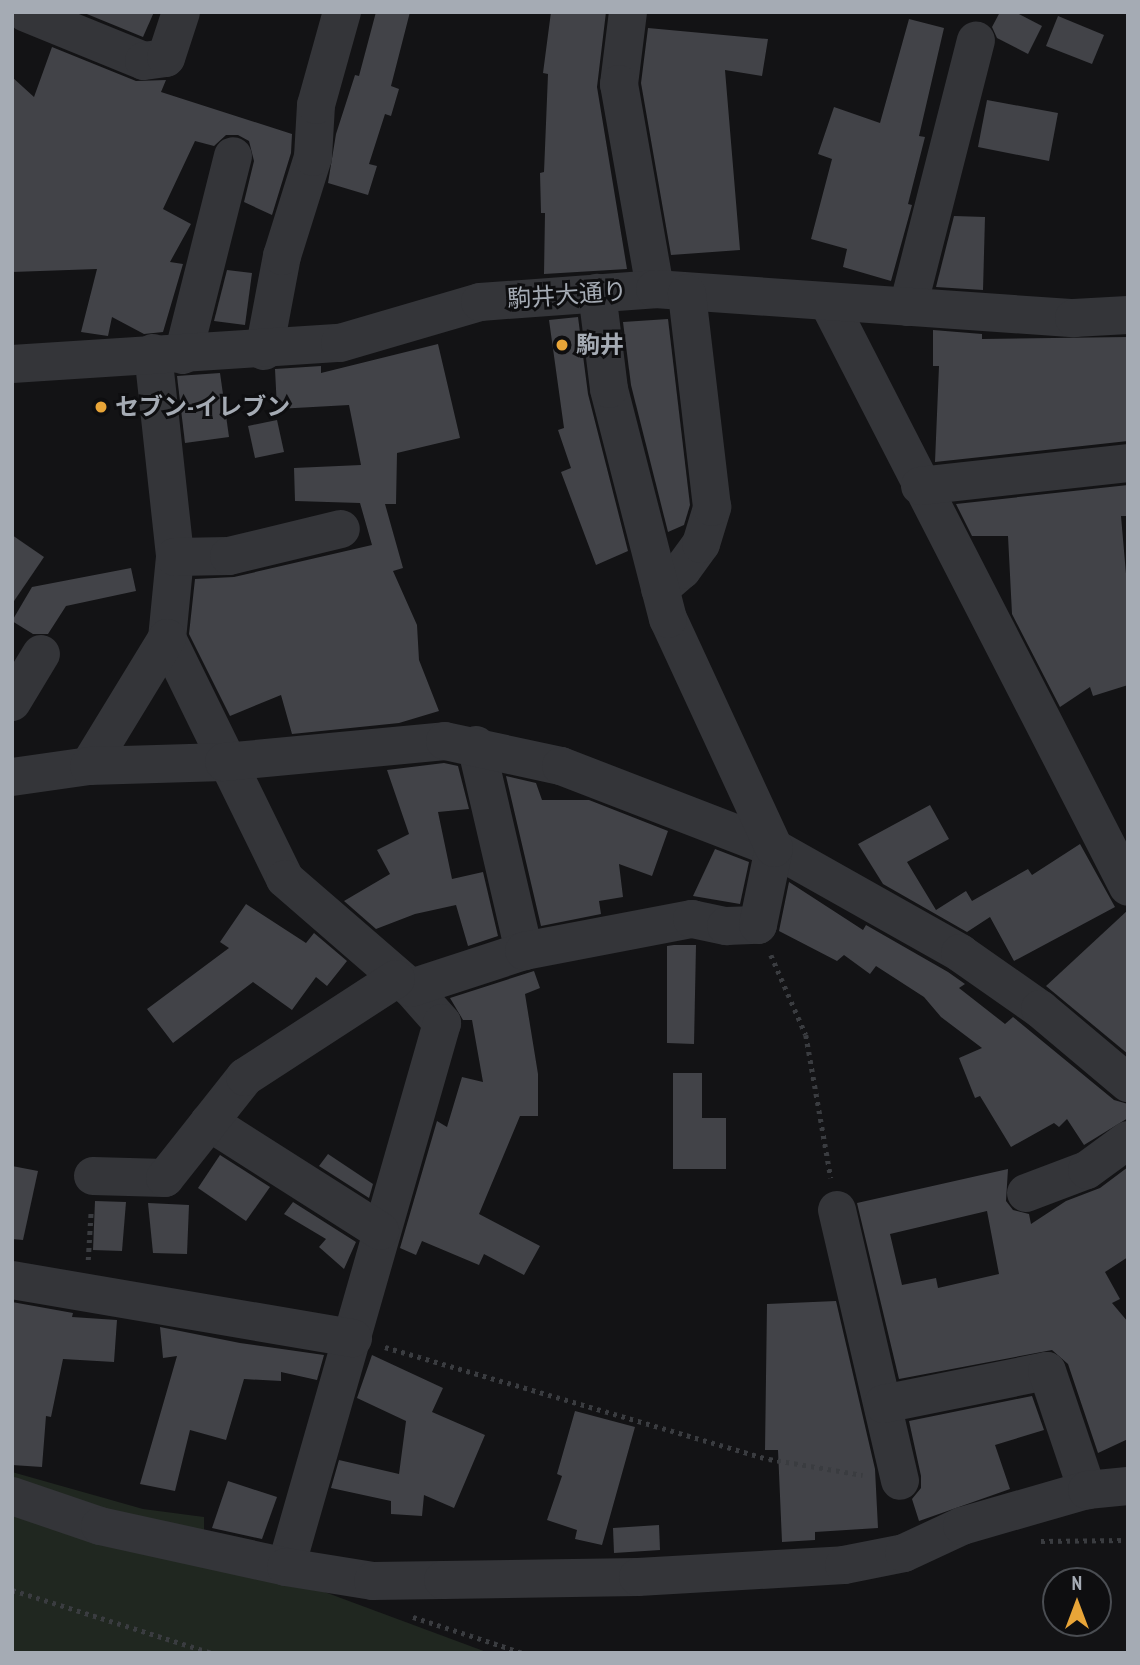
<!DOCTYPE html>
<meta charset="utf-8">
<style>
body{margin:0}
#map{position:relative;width:1140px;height:1665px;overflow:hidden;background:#131315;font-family:"PT Sans Narrow","Noto Sans JP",sans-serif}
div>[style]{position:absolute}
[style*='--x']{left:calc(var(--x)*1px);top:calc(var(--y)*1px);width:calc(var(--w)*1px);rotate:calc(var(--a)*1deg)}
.green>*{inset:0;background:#202720}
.building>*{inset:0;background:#424348}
.path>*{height:4.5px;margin-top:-2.25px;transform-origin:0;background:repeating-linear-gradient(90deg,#3a3c40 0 3.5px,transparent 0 8.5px)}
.minor>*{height:38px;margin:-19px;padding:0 19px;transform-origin:19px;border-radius:19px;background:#343539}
.dots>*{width:19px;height:19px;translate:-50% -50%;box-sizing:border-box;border:4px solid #0e0e10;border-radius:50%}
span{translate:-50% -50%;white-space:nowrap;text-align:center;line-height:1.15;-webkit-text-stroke:6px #0e0e10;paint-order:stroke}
.street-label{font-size:24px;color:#a5abb4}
.poi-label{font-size:24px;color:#a5abb4;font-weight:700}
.left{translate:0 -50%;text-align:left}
.frame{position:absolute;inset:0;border:14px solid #a5abb4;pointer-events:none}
.north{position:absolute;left:1042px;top:1567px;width:70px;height:70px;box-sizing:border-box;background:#0e0e10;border:2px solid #4a4d52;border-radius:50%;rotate:0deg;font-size:19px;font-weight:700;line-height:28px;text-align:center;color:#a5abb4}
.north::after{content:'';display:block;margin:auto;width:24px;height:32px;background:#e8a538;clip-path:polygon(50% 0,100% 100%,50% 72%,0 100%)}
</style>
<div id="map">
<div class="green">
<div style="clip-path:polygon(12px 1472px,143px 1509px,204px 1517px,204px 1534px,12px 1485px)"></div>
<div style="clip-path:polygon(12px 1511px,295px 1581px,489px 1653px,12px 1653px)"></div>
</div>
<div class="building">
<div style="clip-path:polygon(82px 12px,154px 12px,143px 37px)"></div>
<div style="clip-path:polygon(376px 12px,410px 12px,391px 86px,399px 89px,391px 116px,385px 114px,369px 164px,377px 166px,368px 195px,328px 183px,336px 134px,355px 75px,359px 76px)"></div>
<div style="clip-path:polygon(551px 12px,606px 12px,597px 87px,627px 269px,544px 274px,545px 213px,541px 213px,540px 173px,544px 172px,548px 74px,543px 73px)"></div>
<div style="clip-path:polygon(1000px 12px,1015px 12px,1042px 26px,1028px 54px,997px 38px,992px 27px)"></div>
<div style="clip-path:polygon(1058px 16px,1104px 35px,1092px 64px,1046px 46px)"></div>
<div style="clip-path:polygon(909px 19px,944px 28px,919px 136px,925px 137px,908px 204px,912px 205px,891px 281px,843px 267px,847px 249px,811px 239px,832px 159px,818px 154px,834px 107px,880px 123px)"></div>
<div style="clip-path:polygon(648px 28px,768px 39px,762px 76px,725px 70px,740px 250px,671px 255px,641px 83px)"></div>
<div style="clip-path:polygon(52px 47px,136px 81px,166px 80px,161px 92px,292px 134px,291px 153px,272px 215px,244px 202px,254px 161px,249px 141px,238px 135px,226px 135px,214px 146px,195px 141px,163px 209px,191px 224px,170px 262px,183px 264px,163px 332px,144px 334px,112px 317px,108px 336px,81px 332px,97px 269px,12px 272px,12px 77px,34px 97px)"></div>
<div style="clip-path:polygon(987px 100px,1058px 113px,1049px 161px,978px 147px)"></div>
<div style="clip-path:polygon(954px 216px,985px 217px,983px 290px,936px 287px)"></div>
<div style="clip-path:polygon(227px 270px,252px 273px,245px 325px,214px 321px)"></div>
<div style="clip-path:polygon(578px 317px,588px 394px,628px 551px,596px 565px,561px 472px,571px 468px,558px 430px,564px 428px,549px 320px)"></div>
<div style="clip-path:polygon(668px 319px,690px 505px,684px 525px,668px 532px,631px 385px,623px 322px)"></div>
<div style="clip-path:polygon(933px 330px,982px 334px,982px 339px,1128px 337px,1128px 441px,935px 462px,939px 366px,933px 366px)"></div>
<div style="clip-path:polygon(438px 344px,460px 438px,397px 453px,396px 504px,385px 504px,403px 568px,393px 571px,417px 625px,419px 660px,439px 711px,399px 723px,292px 734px,281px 695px,230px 716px,189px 634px,195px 579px,234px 577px,372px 545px,360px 503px,295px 501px,294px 468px,361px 465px,349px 405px,277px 409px,275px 369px,321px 366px,321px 373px)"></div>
<div style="clip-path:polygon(220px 373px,229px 437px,185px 443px,177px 376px)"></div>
<div style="clip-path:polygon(277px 420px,284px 452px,255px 458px,248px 426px)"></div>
<div style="clip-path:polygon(1128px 485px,1128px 516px,1121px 516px,1128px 597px,1128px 685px,1093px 696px,1090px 687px,1060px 707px,1012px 614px,1008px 536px,972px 536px,956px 504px)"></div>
<div style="clip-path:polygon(12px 535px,44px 557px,12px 604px)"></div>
<div style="clip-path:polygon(131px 568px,136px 591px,66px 606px,48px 634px,33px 634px,12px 621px,32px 587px)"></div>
<div style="clip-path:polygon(444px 763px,458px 766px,469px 809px,438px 812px,452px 879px,483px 872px,498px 936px,468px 946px,456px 905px,415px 914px,376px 929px,344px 901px,390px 874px,377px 850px,409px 834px,387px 770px)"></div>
<div style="clip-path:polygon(506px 776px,536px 783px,542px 800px,589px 800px,668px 831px,652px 876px,619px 864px,623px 897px,599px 901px,601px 914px,541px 926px)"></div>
<div style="clip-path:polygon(930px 805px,949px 839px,907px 862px,936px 910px,966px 891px,972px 901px,1028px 869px,1032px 875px,1080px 844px,1115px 907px,1014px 961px,990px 917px,967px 932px,883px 884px,858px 844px)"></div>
<div style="clip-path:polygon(715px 849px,749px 862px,740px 904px,693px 896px)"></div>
<div style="clip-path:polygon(789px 882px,863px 930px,866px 925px,948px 972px,965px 984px,959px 988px,1005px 1024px,1013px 1017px,1114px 1100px,1128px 1104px,1128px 1118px,1084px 1145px,1067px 1119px,1059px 1127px,1054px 1123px,1011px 1147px,980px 1096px,975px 1098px,959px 1058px,982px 1048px,941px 1017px,924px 997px,876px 966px,870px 974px,844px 955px,837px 961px,779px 931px)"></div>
<div style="clip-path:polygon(246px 904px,306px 943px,314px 933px,347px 961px,327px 986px,316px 977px,292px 1010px,253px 982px,173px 1043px,147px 1009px,229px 948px,220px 942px)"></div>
<div style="clip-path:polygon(1128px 910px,1128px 1054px,1046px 986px)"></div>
<div style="clip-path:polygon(674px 945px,696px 945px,694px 1044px,667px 1043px,667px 946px)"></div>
<div style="clip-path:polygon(534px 971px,540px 988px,525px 994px,538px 1074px,538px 1116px,520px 1116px,479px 1214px,540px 1246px,524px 1275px,484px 1254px,479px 1265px,422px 1241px,416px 1255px,400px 1248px,437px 1121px,447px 1127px,462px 1077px,483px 1082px,472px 1020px,463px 1020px,450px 998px)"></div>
<div style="clip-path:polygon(673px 1073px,702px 1073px,702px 1118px,726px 1118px,726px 1169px,673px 1169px)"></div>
<div style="clip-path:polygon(328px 1154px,373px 1184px,369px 1198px,319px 1166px)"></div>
<div style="clip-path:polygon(220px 1155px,270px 1187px,246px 1221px,198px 1188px)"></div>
<div style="clip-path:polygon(12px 1166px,38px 1171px,23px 1240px,12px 1239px)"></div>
<div style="clip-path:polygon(evenodd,1128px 1167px,1128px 1257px,1105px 1272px,1120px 1299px,1112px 1303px,1128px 1322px,1128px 1439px,1098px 1453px,1068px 1364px,1052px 1350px,899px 1379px,857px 1203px,1008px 1169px,1006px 1201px,1013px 1210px,1029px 1214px,1031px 1224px,1066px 1201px,1100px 1188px,1128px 1167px,987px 1211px,999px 1274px,938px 1288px,936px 1278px,902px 1285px,890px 1234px,987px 1211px)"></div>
<div style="clip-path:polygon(95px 1201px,126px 1202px,122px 1251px,93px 1250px)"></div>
<div style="clip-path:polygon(293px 1202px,356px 1242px,344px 1269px,319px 1247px,326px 1239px,284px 1214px)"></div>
<div style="clip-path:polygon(148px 1203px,189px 1205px,187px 1254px,153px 1253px)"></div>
<div style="clip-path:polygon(836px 1301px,875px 1469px,878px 1528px,815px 1532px,815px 1540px,782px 1542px,778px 1450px,765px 1450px,767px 1304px)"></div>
<div style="clip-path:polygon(12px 1302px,73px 1313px,72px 1317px,117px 1320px,114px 1362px,63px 1359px,51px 1417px,46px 1416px,42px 1467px,12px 1465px)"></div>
<div style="clip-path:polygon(160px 1327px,240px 1343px,324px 1355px,317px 1380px,281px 1372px,281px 1381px,244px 1379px,226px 1440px,190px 1430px,175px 1491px,140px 1484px,177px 1356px,163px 1358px)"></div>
<div style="clip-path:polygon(372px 1355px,443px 1388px,432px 1412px,485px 1435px,454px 1508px,424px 1495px,422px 1516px,391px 1514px,391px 1501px,331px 1488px,339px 1460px,399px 1474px,406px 1421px,357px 1398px)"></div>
<div style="clip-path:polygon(1032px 1396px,1044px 1430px,995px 1445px,1010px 1489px,919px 1521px,912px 1499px,921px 1488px,921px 1476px,909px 1421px)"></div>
<div style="clip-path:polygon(575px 1411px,635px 1427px,602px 1545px,575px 1539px,577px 1530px,547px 1520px,562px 1476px,557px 1474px)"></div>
<div style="clip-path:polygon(228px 1481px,277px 1497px,262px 1539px,212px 1528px)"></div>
<div style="clip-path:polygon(659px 1525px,660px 1550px,614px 1553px,613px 1528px)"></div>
</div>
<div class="path">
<div style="--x:771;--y:955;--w:87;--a:66.4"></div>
<div style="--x:806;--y:1035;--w:145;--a:80.1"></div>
<div style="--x:88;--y:1260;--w:51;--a:-86.6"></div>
<div style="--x:385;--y:1347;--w:400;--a:16.3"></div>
<div style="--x:769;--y:1459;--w:95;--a:9.7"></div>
<div style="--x:1041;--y:1541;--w:87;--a:-0.7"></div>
<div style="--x:12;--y:1590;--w:210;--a:17.5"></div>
<div style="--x:413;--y:1617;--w:116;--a:18.1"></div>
</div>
<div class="minor">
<div style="--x:628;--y:12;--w:73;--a:97.1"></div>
<div style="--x:619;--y:84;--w:208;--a:80"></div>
<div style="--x:26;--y:13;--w:127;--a:22.1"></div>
<div style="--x:144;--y:61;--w:22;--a:-8"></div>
<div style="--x:166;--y:58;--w:48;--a:-71.9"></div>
<div style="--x:828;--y:302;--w:657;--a:62.85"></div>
<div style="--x:908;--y:307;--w:275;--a:-75.7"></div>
<div style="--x:264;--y:351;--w:97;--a:-79.3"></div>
<div style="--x:282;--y:256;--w:104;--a:-72.6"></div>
<div style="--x:313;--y:157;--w:52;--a:-86.7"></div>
<div style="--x:316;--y:105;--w:97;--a:-74.4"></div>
<div style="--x:153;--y:353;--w:205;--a:83.8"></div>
<div style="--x:175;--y:557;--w:81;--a:95.6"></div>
<div style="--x:167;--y:638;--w:268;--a:63.9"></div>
<div style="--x:285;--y:879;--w:167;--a:40.9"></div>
<div style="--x:411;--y:988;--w:47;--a:48.5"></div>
<div style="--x:442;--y:1023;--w:566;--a:106"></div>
<div style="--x:183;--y:355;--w:205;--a:-75.9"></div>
<div style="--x:12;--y:364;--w:329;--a:-3.7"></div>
<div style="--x:340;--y:343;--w:146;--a:-16.3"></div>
<div style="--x:480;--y:302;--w:175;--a:-4.2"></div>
<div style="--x:655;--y:289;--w:420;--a:4"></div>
<div style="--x:1074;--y:318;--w:54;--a:-3.2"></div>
<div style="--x:920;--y:486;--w:209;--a:-6.3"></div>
<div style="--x:175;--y:557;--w:54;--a:-1.1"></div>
<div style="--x:229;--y:556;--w:115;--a:-13.6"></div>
<div style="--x:660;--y:589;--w:29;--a:-41"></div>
<div style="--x:682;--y:570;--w:32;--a:-54"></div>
<div style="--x:701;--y:544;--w:39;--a:-73"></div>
<div style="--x:712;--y:507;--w:215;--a:-96.7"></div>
<div style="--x:12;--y:702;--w:56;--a:-58.9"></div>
<div style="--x:476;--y:745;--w:212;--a:76.9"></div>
<div style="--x:89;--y:766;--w:150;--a:-58.6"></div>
<div style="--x:12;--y:777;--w:78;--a:-8.1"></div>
<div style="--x:89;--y:766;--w:135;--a:-1.7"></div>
<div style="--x:224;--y:762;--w:222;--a:-5.4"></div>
<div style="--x:445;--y:741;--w:119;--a:12.2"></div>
<div style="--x:561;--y:766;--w:228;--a:21.1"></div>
<div style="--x:774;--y:848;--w:214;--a:29.4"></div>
<div style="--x:960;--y:953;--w:98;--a:35"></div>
<div style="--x:1040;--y:1009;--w:115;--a:40.1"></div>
<div style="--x:411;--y:988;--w:119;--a:-18.1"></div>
<div style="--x:524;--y:951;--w:171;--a:-10.8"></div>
<div style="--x:692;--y:919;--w:35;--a:12"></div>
<div style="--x:726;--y:926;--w:32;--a:-2"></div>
<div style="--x:758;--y:925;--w:79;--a:-78.3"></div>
<div style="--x:774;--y:848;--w:252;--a:-114.8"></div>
<div style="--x:668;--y:619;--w:237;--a:-104.4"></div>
<div style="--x:609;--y:389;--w:97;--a:-97.1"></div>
<div style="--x:209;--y:1122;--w:203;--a:32.5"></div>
<div style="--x:93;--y:1176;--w:72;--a:1.6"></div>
<div style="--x:165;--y:1178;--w:129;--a:-51.6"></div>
<div style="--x:245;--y:1077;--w:180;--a:-33"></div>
<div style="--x:1026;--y:1193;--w:65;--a:-20.7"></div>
<div style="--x:1087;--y:1170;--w:51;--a:-36.2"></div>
<div style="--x:837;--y:1210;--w:278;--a:76.9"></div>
<div style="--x:12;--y:1280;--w:346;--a:9.7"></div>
<div style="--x:883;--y:1404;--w:167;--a:-11.4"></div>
<div style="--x:1047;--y:1371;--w:126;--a:71.4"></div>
<div style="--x:12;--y:1496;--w:93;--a:18.8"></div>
<div style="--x:100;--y:1526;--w:190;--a:12.4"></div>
<div style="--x:286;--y:1567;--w:88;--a:9.1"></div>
<div style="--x:373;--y:1581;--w:70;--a:-0.8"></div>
<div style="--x:443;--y:1580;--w:195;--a:-0.9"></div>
<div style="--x:638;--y:1577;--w:206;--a:-3.3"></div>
<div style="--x:844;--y:1565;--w:61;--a:-11.3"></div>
<div style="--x:904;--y:1553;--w:64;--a:-25"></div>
<div style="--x:962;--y:1526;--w:130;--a:-16.1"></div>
<div style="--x:1087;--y:1490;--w:41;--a:-5.6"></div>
</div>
<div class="dots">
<div style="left:562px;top:345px;background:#e8a538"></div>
<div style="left:101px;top:407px;background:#e8a538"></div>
</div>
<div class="street-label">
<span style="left:567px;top:295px;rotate:-4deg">駒井大通り</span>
</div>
<div class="poi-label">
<span class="left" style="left:576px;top:345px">駒井</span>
<span class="left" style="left:115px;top:407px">セブン-イレブン</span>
</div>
<div class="frame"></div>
<div class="north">N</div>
</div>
